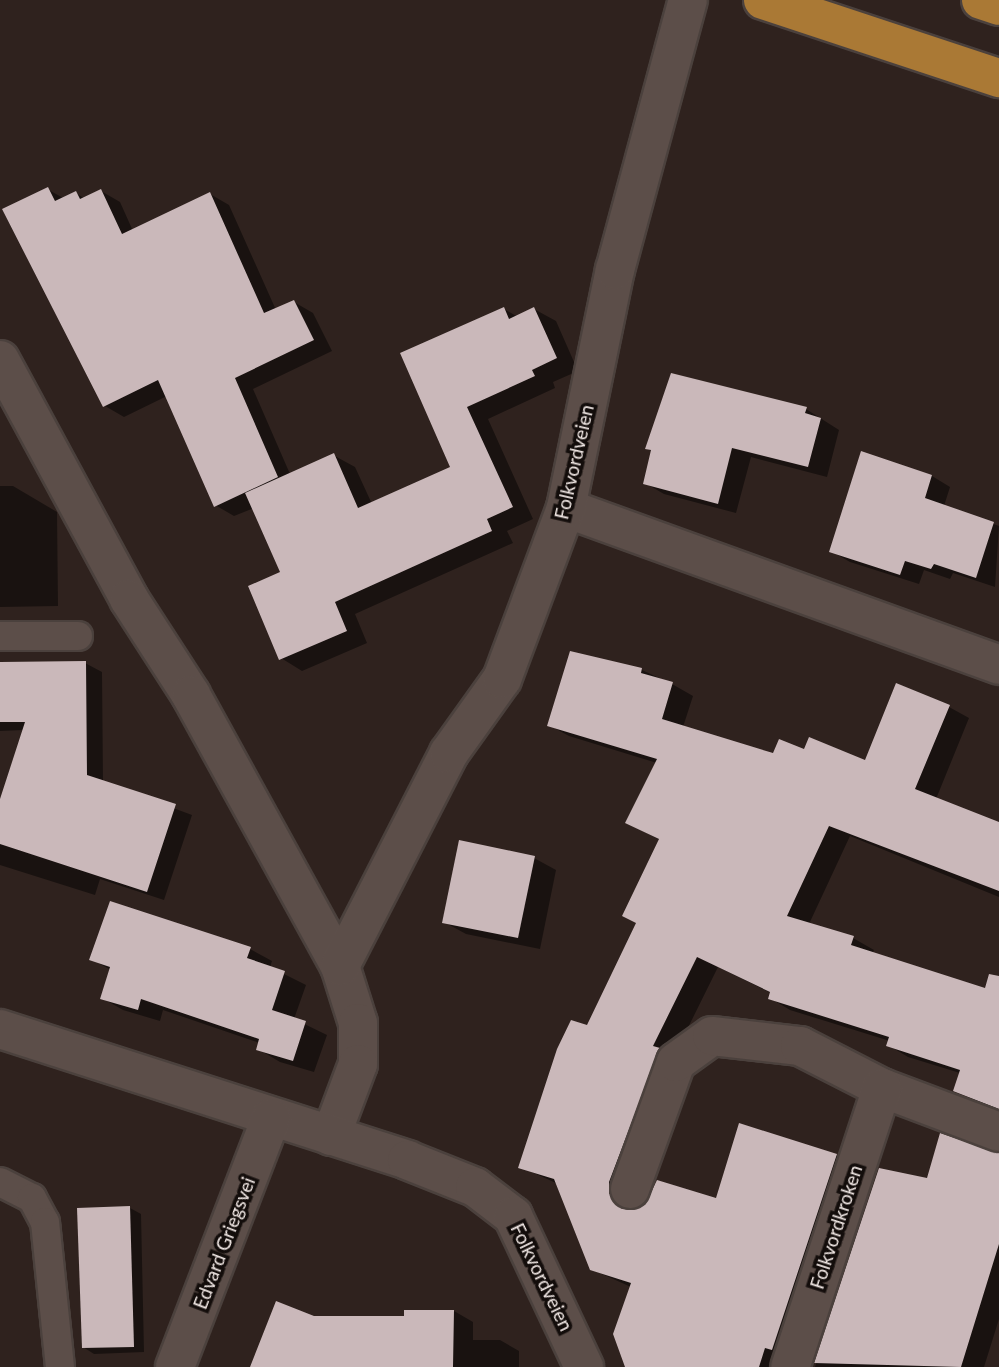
<!DOCTYPE html>
<style>
body{margin:0}
#map{position:relative;width:999px;height:1367px;overflow:hidden;background:#2f221e;font-family:Lato,sans-serif}
div>[style]{position:absolute}
[style*='--x']{left:calc(var(--x)*1px);top:calc(var(--y)*1px);width:calc(var(--w)*1px);rotate:calc(var(--a)*1deg)}
.shadow>*{inset:0;background:#0007}
.building>*{inset:0;background:#cab8ba}
.roads{filter:drop-shadow(2px 0 #4b413d) drop-shadow(-2px 0 #4b413d) drop-shadow(0 2px #4b413d) drop-shadow(0 -2px #4b413d)}
.service>*{height:28px;margin:-14px;padding:0 14px;transform-origin:14px;border-radius:14px;background:#5c4e49}
.minor>*{height:38px;margin:-19px;padding:0 19px;transform-origin:19px;border-radius:19px;background:#5c4e49}
.trunk>*{height:38px;margin:-19px;padding:0 19px;transform-origin:19px;border-radius:19px;background:#aa7935}
span{translate:-50% -50%;white-space:nowrap;text-align:center;line-height:1.15;-webkit-text-stroke:7px #130d0b;paint-order:stroke}
.street-label{font-size:19px;color:#f1e8e5}
</style>
<div id="map">
<div class="shadow">
<div style="clip-path:polygon(47px 189px,65px 199px,76px 193px,85px 199px,101px 191px,120px 202px,133px 231px,210px 194px,229px 205px,276px 310px,294px 302px,313px 313px,332px 351px,253px 389px,290px 474px,333px 455px,355px 467px,372px 504px,452px 467px,402px 354px,504px 309px,518px 317px,534px 309px,556px 321px,578px 371px,553px 382px,555px 388px,488px 419px,533px 519px,507px 531px,513px 543px,355px 614px,367px 643px,302px 671px,281px 658px,282px 573px,254px 508px,234px 516px,215px 505px,167px 396px,124px 417px,105px 406px)"></div>
<div style="clip-path:polygon(806px 409px,839px 430px,827px 477px,751px 457px,736px 513px,664px 494px,645px 483px,653px 452px,647px 448px)"></div>
<div style="clip-path:polygon(862px 453px,932px 476px,950px 487px,944px 506px,999px 526px,995px 587px,953px 573px,950px 579px,924px 570px,919px 584px,850px 562px,831px 551px)"></div>
<div style="clip-path:polygon(0 486px,13px 486px,57px 512px,58px 606px,0 607px)"></div>
<div style="clip-path:polygon(571px 653px,642px 670px,672px 684px,693px 696px,683px 727px,774px 755px,805px 751px,866px 762px,949px 707px,969px 718px,936px 799px,999px 824px,999px 897px,850px 836px,809px 924px,853px 938px,874px 950px,872px 954px,999px 995px,999px 1111px,955px 1091px,960px 1073px,908px 1057px,888px 1045px,890px 1041px,790px 1010px,770px 998px,771px 993px,718px 967px,673px 1058px,632px 1210px,717px 1200px,741px 1126px,836px 1156px,857px 1168px,791px 1367px,636px 1367px,631px 1287px,591px 1269px,558px 1184px,521px 1167px,637px 923px,660px 840px,628px 823px,657px 763px,569px 736px,549px 725px)"></div>
<div style="clip-path:polygon(0 663px,85px 663px,102px 672px,103px 782px,192px 815px,164px 900px,100px 879px,95px 895px,0 865px,0 805px,24px 730px,0 731px)"></div>
<div style="clip-path:polygon(534px 858px,556px 870px,540px 949px,466px 934px,444px 922px)"></div>
<div style="clip-path:polygon(250px 949px,272px 961px,270px 967px,306px 985px,294px 1019px,327px 1035px,314px 1072px,280px 1062px,258px 1049px,260px 1043px,163px 1010px,160px 1021px,123px 1010px,102px 998px,111px 970px,91px 959px)"></div>
<div style="clip-path:polygon(999px 1154px,999px 1319px,984px 1367px,815px 1367px,880px 1170px,928px 1180px)"></div>
<div style="clip-path:polygon(130px 1208px,141px 1214px,144px 1352px,94px 1354px,83px 1347px)"></div>
<div style="clip-path:polygon(454px 1311px,473px 1322px,473px 1340px,500px 1340px,519px 1351px,519px 1367px,251px 1367px,314px 1318px,406px 1317px)"></div>
</div>
<div class="building">
<div style="clip-path:polygon(48px 187px,55px 201px,76px 191px,80px 199px,101px 189px,122px 234px,210px 192px,264px 313px,294px 300px,314px 340px,235px 378px,278px 477px,214px 507px,158px 380px,103px 407px,2px 209px)"></div>
<div style="clip-path:polygon(504px 307px,509px 319px,534px 307px,557px 358px,532px 370px,535px 376px,467px 407px,513px 507px,487px 519px,492px 531px,335px 602px,347px 631px,279px 660px,248px 586px,280px 572px,245px 493px,334px 453px,358px 508px,450px 467px,400px 353px)"></div>
<div style="clip-path:polygon(671px 373px,807px 407px,805px 413px,821px 418px,808px 467px,732px 448px,718px 504px,643px 484px,651px 450px,645px 449px)"></div>
<div style="clip-path:polygon(861px 451px,932px 475px,925px 498px,994px 522px,976px 578px,934px 564px,931px 569px,905px 561px,900px 575px,829px 552px)"></div>
<div style="clip-path:polygon(570px 651px,642px 668px,641px 673px,673px 682px,662px 719px,773px 753px,779px 739px,804px 749px,809px 737px,865px 760px,896px 683px,950px 705px,915px 789px,999px 822px,999px 891px,829px 826px,787px 916px,854px 936px,851px 945px,985px 988px,989px 974px,999px 976px,999px 1109px,953px 1091px,960px 1070px,886px 1046px,889px 1037px,768px 999px,770px 992px,697px 957px,653px 1046px,660px 1048px,609px 1182px,609px 1193px,622px 1209px,645px 1205px,657px 1180px,716px 1198px,739px 1123px,837px 1154px,772px 1350px,765px 1348px,759px 1367px,625px 1367px,613px 1334px,631px 1283px,590px 1270px,554px 1179px,518px 1168px,557px 1049px,571px 1020px,587px 1025px,636px 923px,622px 916px,659px 839px,625px 823px,657px 759px,547px 726px)"></div>
<div style="clip-path:polygon(86px 661px,87px 775px,176px 804px,147px 892px,0 844px,0 799px,25px 722px,0 722px,0 662px)"></div>
<div style="clip-path:polygon(459px 840px,535px 856px,518px 938px,442px 923px)"></div>
<div style="clip-path:polygon(110px 901px,251px 947px,247px 958px,285px 971px,272px 1010px,306px 1021px,293px 1061px,256px 1050px,259px 1039px,141px 999px,138px 1010px,100px 999px,110px 967px,89px 960px)"></div>
<div style="clip-path:polygon(940px 1133px,999px 1153px,999px 1244px,961px 1367px,814px 1363px,879px 1168px,927px 1178px)"></div>
<div style="clip-path:polygon(130px 1206px,134px 1347px,82px 1348px,77px 1208px)"></div>
<div style="clip-path:polygon(276px 1301px,314px 1316px,404px 1316px,404px 1310px,454px 1310px,453px 1367px,250px 1367px)"></div>
</div>
<div class="roads">
<div class="service">
<div style="--x:0;--y:636;--w:78;--a:0"></div>
<div style="--x:0;--y:1182;--w:36;--a:27"></div>
<div style="--x:32;--y:1198;--w:27;--a:62"></div>
<div style="--x:45;--y:1222;--w:146;--a:84.1"></div>
</div>
<div class="minor">
<div style="--x:0;--y:360;--w:272;--a:61.6"></div>
<div style="--x:129;--y:599;--w:114;--a:57.1"></div>
<div style="--x:191;--y:695;--w:309;--a:61.2"></div>
<div style="--x:340;--y:966;--w:60;--a:72.5"></div>
<div style="--x:358;--y:1023;--w:41;--a:90"></div>
<div style="--x:358;--y:1064;--w:77;--a:110.6"></div>
<div style="--x:566;--y:508;--w:461;--a:19.9"></div>
<div style="--x:340;--y:966;--w:239;--a:-62.9"></div>
<div style="--x:449;--y:753;--w:91;--a:-54.4"></div>
<div style="--x:502;--y:679;--w:183;--a:-69.5"></div>
<div style="--x:566;--y:508;--w:243;--a:-78.4"></div>
<div style="--x:615;--y:270;--w:280;--a:-74.9"></div>
<div style="--x:0;--y:1029;--w:428;--a:17.8"></div>
<div style="--x:407;--y:1160;--w:73;--a:21.7"></div>
<div style="--x:475;--y:1187;--w:48;--a:37.3"></div>
<div style="--x:513;--y:1216;--w:167;--a:64.8"></div>
<div style="--x:882;--y:1088;--w:125;--a:20.6"></div>
<div style="--x:630;--y:1189;--w:135;--a:-70.1"></div>
<div style="--x:676;--y:1062;--w:44;--a:-35.8"></div>
<div style="--x:712;--y:1036;--w:89;--a:6.5"></div>
<div style="--x:800;--y:1046;--w:92;--a:27.1"></div>
<div style="--x:882;--y:1088;--w:294;--a:108.2"></div>
<div style="--x:175;--y:1367;--w:267;--a:-68.9"></div>
</div>
<div class="trunk">
<div style="--x:763;--y:0;--w:249;--a:18.3"></div>
<div style="--x:981;--y:0;--w:19;--a:18"></div>
</div>
</div>
<div class="street-label">
<span style="left:574px;top:462px;rotate:-77deg">Folkvordveien</span>
<span style="left:836px;top:1227px;rotate:-72deg">Folkvordkroken</span>
<span style="left:224px;top:1243px;rotate:-69deg">Edvard Griegsvei</span>
<span style="left:542px;top:1277px;rotate:64deg">Folkvordveien</span>
</div>
</div>
